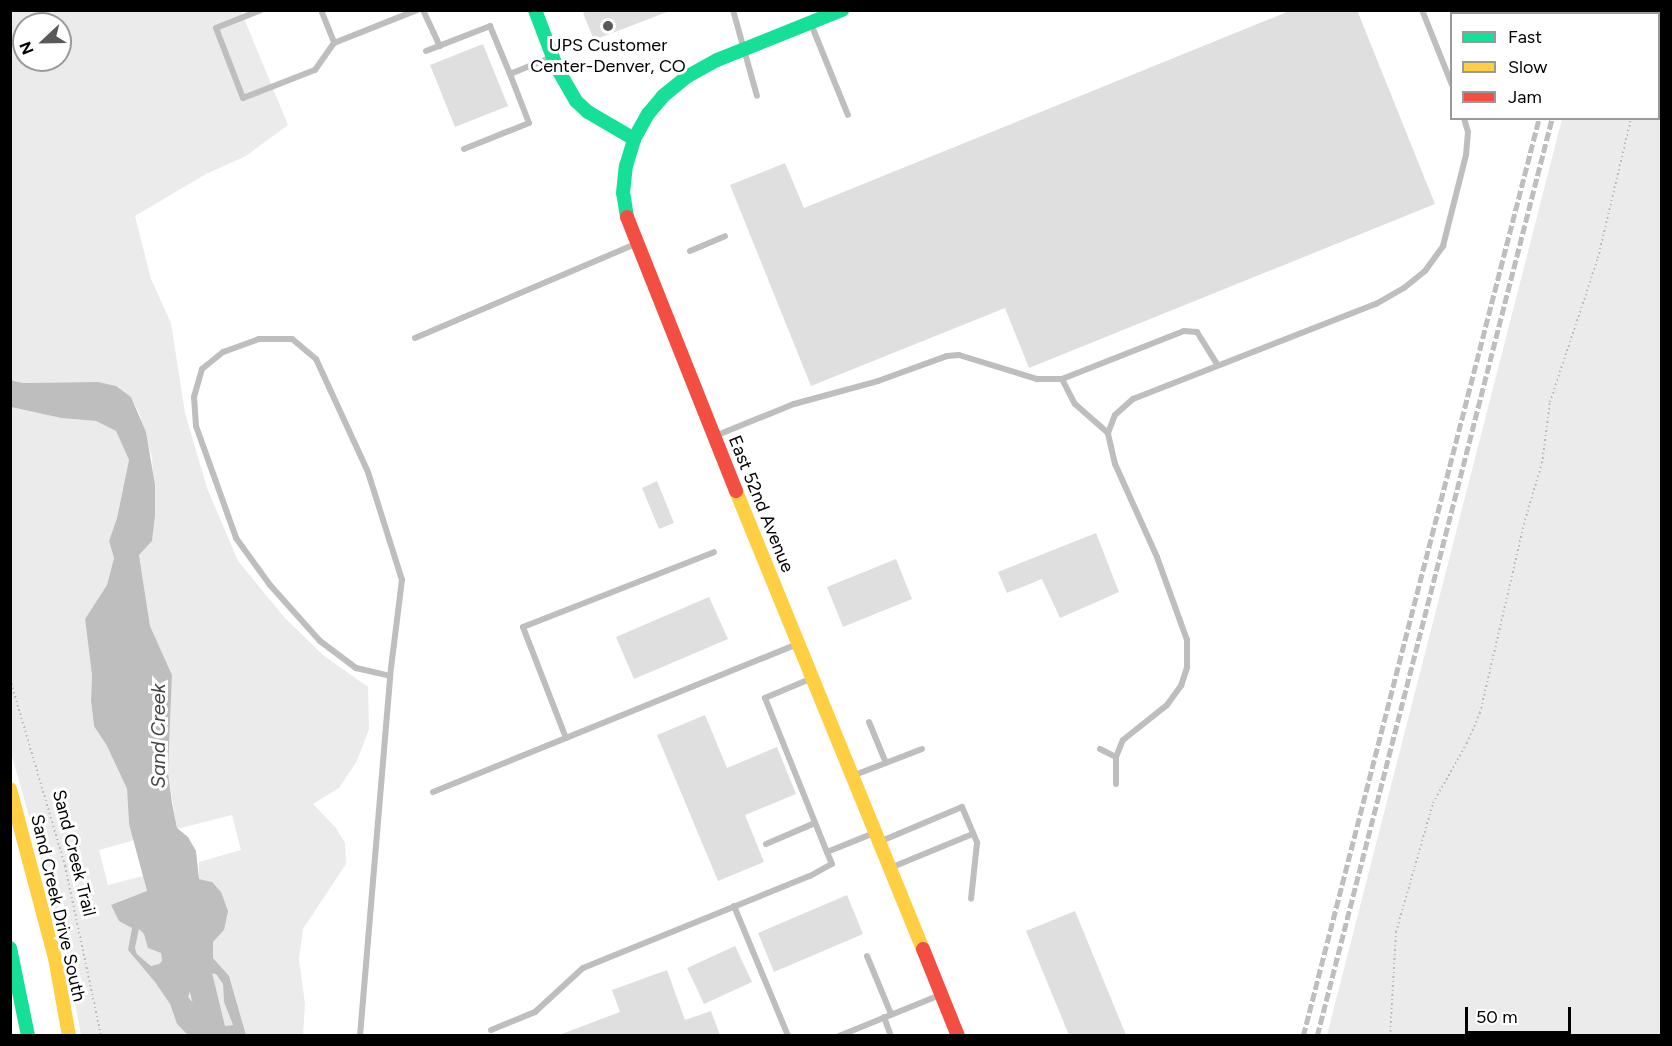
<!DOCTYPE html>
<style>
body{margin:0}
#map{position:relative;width:1672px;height:1046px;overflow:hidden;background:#fff;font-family:Figtree,sans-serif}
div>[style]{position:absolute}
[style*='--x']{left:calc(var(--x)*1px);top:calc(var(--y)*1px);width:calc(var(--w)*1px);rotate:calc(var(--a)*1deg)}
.green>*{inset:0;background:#ebebeb}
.water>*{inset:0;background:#bebebe}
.river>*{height:26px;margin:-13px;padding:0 13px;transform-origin:13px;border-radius:13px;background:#bebebe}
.building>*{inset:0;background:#dfdfdf}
.path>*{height:2px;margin-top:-1px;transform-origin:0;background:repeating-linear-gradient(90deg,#b9b9b9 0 1.5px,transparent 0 4.5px)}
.lane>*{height:6px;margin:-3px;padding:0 3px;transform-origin:3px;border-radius:3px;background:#bebebe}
.fast>*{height:14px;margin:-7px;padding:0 7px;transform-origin:7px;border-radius:7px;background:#16e098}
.slow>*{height:14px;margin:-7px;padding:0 7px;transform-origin:7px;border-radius:7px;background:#ffcf43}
.jam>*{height:14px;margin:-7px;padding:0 7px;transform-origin:7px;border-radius:7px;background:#f24e42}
.rail>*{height:4.5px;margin-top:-2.25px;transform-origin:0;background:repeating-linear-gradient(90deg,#bebebe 0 9px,transparent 0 12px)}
.dots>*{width:16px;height:16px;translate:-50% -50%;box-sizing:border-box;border:3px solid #fff;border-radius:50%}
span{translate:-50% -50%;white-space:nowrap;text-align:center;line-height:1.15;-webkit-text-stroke:6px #fff;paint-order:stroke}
.poi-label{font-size:18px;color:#000}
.street-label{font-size:18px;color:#000}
.water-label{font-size:20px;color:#434343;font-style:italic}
.frame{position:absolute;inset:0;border:12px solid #000;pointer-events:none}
.legend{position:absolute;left:1450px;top:12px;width:210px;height:108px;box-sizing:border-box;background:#fff;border:2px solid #999;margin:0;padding:8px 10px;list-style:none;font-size:18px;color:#000}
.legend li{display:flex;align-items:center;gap:12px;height:30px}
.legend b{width:30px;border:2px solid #999}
.north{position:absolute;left:12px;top:12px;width:60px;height:60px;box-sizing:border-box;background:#fff;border:2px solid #999;border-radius:50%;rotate:248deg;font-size:16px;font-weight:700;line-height:24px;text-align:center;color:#000}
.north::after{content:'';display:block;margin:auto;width:21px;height:27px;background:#595959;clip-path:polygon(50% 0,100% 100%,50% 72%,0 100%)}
.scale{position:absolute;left:1465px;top:1007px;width:106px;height:27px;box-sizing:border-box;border:3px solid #000;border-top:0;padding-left:8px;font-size:18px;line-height:21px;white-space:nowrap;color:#000;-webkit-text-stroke:4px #fff;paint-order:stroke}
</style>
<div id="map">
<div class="green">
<div style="clip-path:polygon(evenodd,10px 11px,241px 11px,288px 125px,246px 156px,206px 174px,135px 216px,151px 279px,171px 323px,185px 413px,207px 488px,238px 561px,285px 618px,323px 655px,368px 687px,369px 729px,357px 761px,339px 788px,313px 804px,336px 828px,345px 843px,346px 864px,303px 929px,299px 959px,305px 1004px,303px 1035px,246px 1035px,229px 976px,213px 958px,213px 942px,224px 930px,212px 882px,199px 879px,199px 862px,241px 850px,232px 815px,177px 829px,168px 772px,172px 675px,150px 626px,139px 555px,152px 541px,155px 516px,152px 458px,140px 415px,131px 397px,98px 382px,23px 383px,11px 380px,10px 11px,24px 24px,60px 24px,60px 60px,24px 60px,24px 24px)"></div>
<div style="clip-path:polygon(1589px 11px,1661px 11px,1661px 1035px,1327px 1035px,1562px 119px,1658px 118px,1658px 14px,1588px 13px)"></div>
<div style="clip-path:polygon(10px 407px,61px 418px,96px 421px,116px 431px,129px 460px,117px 518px,109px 541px,114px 558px,107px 585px,85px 619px,92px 675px,91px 701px,94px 725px,107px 746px,127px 789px,129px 824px,135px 840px,99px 850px,108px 885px,143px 876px,147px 892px,111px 906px,132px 928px,136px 959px,156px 982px,170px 1004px,177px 1024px,189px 1035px,81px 1035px,67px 961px,47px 879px,11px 753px)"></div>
<div style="clip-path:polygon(139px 929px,161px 952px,162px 961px,159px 964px,151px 966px,137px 954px,135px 948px)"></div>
<div style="clip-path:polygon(205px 973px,216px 974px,223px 984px,224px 1002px,233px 1025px,226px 1027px,204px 1015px,188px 997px,195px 976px)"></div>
</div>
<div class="water">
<div style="clip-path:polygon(evenodd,10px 380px,23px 383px,98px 382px,116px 386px,131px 397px,146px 432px,155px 485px,155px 516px,152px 541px,139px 555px,150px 626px,172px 675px,168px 772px,172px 803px,177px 828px,188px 837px,196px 851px,199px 879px,212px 882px,221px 892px,228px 911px,224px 930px,213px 942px,213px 958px,229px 976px,246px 1035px,188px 1035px,177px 1024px,170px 1004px,155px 982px,128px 950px,132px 928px,119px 921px,111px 905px,147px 891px,129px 824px,127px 789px,107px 746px,94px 726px,91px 701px,92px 675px,85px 619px,107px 585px,114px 558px,109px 541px,117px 518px,129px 460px,116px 431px,96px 421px,61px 418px,11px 407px,10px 380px,139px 929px,144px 934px,148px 948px,161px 953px,162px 961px,159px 964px,151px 966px,137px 954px,135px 948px,139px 929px,10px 380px,205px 973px,216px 974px,223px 984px,224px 1002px,233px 1025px,226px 1026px,204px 1015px,188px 997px,195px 977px,205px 973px)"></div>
</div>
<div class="river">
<div style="--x:191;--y:941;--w:98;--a:76.4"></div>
</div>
<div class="building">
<div style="clip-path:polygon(590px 10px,667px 10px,667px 12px,594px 40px,583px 13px)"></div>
<div style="clip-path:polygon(1292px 10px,1357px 10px,1435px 204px,1029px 368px,1005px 308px,811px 386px,730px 185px,785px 163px,804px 208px)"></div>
<div style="clip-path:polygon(483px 44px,508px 106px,455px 127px,430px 65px)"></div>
<div style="clip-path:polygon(657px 481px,674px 523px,659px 529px,642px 488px)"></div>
<div style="clip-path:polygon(1096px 533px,1119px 592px,1060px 618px,1042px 579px,1007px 593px,998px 572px)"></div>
<div style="clip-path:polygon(896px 559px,912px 599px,843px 627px,827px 587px)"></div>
<div style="clip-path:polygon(709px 597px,728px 639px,634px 679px,616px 637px)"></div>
<div style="clip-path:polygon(705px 715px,727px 768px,777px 747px,796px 794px,745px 815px,764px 862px,718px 881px,657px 735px)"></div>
<div style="clip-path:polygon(847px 895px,863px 934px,774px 972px,758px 933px)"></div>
<div style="clip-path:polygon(1075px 911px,1126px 1035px,1069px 1035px,1026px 931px)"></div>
<div style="clip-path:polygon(735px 946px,752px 982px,704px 1004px,687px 968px)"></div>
<div style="clip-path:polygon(667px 970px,685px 1020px,711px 1011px,720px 1035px,559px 1035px,620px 1012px,612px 990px)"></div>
</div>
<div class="path">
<div style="--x:1628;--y:10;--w:4;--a:90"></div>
<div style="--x:10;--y:679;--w:195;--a:73.6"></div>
<div style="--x:65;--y:866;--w:174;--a:78"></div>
<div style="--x:65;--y:866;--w:13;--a:-13"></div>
<div style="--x:1390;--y:1036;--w:104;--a:-86.7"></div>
<div style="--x:1396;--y:932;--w:134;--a:-74"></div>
<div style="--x:1433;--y:803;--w:69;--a:-60.5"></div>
<div style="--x:1467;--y:743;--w:33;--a:-67"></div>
<div style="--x:1480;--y:713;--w:198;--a:-76.9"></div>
<div style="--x:1525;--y:520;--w:59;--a:-73.4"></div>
<div style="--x:1542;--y:463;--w:62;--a:-82.5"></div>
<div style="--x:1550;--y:402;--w:152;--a:-71.6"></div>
<div style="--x:1598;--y:258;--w:144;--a:-76.7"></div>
</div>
<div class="lane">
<div style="--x:261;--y:10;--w:48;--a:158.2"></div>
<div style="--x:216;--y:28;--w:75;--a:68.9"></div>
<div style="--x:243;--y:98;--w:77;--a:-21.3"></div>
<div style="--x:315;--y:70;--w:33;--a:-55"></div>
<div style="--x:334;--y:43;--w:89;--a:-21.7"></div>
<div style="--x:321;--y:10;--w:35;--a:68"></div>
<div style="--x:423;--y:10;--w:40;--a:65"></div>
<div style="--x:733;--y:10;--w:89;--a:74.4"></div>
<div style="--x:1422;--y:10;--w:81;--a:68.2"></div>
<div style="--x:811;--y:24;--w:98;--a:67.9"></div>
<div style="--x:426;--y:51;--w:69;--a:-21.3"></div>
<div style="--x:490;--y:26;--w:52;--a:67.4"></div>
<div style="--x:510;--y:74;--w:45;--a:-22"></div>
<div style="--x:464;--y:149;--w:70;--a:-21.8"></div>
<div style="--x:529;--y:123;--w:53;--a:-111.2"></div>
<div style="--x:690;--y:251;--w:38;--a:-23"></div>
<div style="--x:415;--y:338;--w:239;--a:-23.1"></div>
<div style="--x:1062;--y:379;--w:28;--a:63"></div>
<div style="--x:1075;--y:404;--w:44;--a:41.3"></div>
<div style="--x:715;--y:436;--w:85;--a:-22.1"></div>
<div style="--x:794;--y:404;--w:87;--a:-15.3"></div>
<div style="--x:878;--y:381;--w:73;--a:-19.9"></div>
<div style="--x:947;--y:356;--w:12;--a:-5"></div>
<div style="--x:959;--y:355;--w:82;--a:17.1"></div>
<div style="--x:1037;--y:379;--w:25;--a:0"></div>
<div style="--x:1062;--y:379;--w:131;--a:-21.5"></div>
<div style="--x:1184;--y:331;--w:13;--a:4"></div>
<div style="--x:1197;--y:332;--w:39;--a:58"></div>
<div style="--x:810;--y:679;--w:49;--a:157.1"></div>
<div style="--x:765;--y:698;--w:166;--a:68.1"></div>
<div style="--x:827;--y:852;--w:51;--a:-22"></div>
<div style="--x:869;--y:722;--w:44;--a:67.5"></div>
<div style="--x:566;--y:738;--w:119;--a:-111.2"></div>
<div style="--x:523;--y:627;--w:205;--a:-21.4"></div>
<div style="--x:1100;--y:749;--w:18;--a:27"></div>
<div style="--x:852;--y:776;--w:75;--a:-21.1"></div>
<div style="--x:1116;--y:784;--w:27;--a:-90"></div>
<div style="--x:1116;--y:757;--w:18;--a:-68"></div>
<div style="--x:1123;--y:740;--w:56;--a:-38.5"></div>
<div style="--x:1167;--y:705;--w:24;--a:-54"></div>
<div style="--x:1181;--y:686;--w:20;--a:-72"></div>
<div style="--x:1187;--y:667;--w:27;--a:-90"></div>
<div style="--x:1187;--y:640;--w:88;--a:-109.9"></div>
<div style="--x:1157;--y:557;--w:102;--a:-114.3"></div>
<div style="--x:1115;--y:464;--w:32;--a:-103"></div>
<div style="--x:1108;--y:433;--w:19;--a:-69"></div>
<div style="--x:1115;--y:415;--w:24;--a:-42"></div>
<div style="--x:1133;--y:399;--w:261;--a:-21.4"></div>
<div style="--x:1376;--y:304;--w:32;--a:-30"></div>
<div style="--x:1404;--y:288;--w:27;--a:-39"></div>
<div style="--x:1425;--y:271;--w:31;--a:-54"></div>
<div style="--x:1443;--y:246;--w:94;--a:-75.8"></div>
<div style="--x:1466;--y:155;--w:23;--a:-85"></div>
<div style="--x:1468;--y:132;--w:15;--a:-106"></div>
<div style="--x:433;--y:792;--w:393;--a:-22.1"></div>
<div style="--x:879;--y:842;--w:90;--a:-22.9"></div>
<div style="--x:962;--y:807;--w:39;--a:67"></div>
<div style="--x:977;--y:843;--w:56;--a:96.1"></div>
<div style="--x:766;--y:844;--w:53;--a:-23.2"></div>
<div style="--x:890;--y:868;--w:90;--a:-22.3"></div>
<div style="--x:734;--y:906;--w:141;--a:67.4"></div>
<div style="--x:867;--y:956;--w:63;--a:67.5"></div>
<div style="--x:884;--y:1017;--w:20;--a:70"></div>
<div style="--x:491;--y:1030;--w:48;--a:-22.2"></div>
<div style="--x:535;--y:1012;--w:65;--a:-42.5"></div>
<div style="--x:583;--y:968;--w:245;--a:-22.1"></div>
<div style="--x:810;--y:876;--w:25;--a:-29"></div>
<div style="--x:832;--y:864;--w:13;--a:-113"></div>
<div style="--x:360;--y:1036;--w:361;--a:-85.2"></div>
<div style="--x:390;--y:676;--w:97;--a:-82.9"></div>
<div style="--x:402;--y:580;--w:113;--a:-107.5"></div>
<div style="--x:368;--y:472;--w:124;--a:-114.7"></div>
<div style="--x:316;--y:359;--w:31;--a:-140"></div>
<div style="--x:292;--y:339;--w:33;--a:180"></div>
<div style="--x:259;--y:339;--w:38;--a:160"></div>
<div style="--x:223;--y:352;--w:27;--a:141"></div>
<div style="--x:202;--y:369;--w:29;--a:106"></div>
<div style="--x:194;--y:397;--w:29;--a:86"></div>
<div style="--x:196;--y:426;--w:119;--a:70.3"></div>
<div style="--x:236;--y:538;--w:58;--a:54.1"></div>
<div style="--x:270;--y:585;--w:75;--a:48.2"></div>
<div style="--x:320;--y:641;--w:45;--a:36.9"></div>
<div style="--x:356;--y:668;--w:35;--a:13"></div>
<div style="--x:839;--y:1036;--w:109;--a:-22.1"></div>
</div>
<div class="fast">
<div style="--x:535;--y:10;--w:62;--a:69.2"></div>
<div style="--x:557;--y:68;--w:38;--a:60"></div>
<div style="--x:576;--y:101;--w:16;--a:43"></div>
<div style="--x:588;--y:112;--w:53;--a:30.4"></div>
<div style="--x:627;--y:217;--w:24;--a:-99"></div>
<div style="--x:623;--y:193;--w:27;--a:-84"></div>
<div style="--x:626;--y:166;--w:28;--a:-73"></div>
<div style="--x:634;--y:139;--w:29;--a:-61"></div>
<div style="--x:648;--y:114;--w:23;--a:-50"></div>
<div style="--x:663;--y:96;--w:32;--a:-39"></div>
<div style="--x:688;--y:76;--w:33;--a:-29"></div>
<div style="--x:717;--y:60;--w:135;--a:-21.8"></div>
<div style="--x:10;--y:948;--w:90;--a:78.4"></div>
</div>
<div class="slow">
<div style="--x:736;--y:491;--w:495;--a:67.8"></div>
<div style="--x:10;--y:789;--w:175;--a:75.1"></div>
<div style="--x:55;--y:958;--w:79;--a:79.8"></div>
</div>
<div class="jam">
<div style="--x:627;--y:217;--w:295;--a:68.3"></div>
<div style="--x:923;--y:949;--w:94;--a:68.1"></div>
</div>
<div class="rail">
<div style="--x:1566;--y:14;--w:4;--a:-76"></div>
<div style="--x:1579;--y:14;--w:4;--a:-76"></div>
<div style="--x:1303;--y:1036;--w:948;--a:-75.58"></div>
<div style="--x:1317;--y:1036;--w:948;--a:-75.64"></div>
</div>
<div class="dots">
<div style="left:608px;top:26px;background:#595959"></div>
</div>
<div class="poi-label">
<span style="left:608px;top:56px">UPS Customer<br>Center-Denver, CO</span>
</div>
<div class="street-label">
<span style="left:761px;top:504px;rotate:68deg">East 52nd Avenue</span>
<span style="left:74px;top:853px;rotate:76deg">Sand Creek Trail</span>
<span style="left:58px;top:908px;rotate:77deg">Sand Creek Drive South</span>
</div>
<div class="water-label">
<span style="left:158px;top:736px;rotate:-90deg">Sand Creek</span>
</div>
<div class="frame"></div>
<ul class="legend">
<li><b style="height:8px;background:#16e098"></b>Fast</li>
<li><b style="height:8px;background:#ffcf43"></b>Slow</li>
<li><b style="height:8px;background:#f24e42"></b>Jam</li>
</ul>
<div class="north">N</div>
<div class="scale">50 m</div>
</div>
